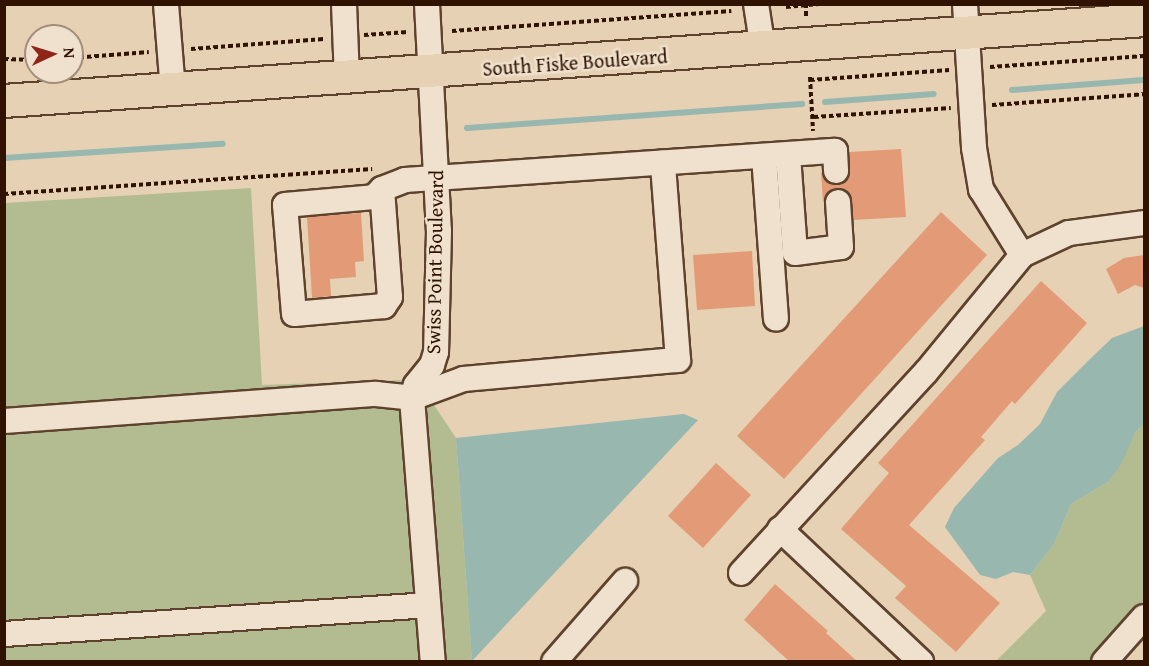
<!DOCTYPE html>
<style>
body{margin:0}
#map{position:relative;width:1149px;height:666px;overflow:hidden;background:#e7d1b4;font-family:"Gentium Book Plus",serif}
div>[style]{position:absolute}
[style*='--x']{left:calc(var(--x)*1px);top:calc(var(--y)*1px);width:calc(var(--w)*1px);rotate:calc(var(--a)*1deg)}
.green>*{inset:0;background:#b2bc90}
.water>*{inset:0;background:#97b7af}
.stream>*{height:6px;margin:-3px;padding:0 3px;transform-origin:3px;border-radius:3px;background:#97b7af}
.building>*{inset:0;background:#e29b76}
.path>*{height:4px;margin-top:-2px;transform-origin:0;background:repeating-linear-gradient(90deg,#301200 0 4.5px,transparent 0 7.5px)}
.roads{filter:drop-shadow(2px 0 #5e422d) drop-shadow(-2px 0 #5e422d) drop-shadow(0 2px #5e422d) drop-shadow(0 -2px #5e422d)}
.minor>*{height:24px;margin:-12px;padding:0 12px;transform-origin:12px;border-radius:12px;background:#efe1ce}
.major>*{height:32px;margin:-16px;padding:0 16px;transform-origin:16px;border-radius:16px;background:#e7d1b4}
span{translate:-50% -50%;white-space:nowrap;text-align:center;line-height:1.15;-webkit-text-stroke:5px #efe1ce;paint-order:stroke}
.street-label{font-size:20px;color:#301200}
.frame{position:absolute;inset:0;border:6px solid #301200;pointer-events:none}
.north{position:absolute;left:24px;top:24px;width:60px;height:60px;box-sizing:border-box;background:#efe1ce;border:2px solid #a38e7c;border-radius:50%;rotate:86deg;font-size:16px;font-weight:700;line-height:24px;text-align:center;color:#301200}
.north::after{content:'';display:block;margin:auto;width:21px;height:27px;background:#8f2418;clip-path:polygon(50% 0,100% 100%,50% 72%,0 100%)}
</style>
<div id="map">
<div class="green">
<div style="clip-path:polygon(251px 188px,262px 385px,405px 380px,401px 399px,402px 431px,421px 661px,5px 662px,5px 203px)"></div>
<div style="clip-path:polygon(426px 393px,456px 438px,472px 661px,444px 661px)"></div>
<div style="clip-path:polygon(1144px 424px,1144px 600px,1088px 661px,995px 662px,1046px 611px,1030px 575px,1054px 544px,1071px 504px,1108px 482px,1135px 433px)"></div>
</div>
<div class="water">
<div style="clip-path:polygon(1144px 326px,1144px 424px,1135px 433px,1120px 466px,1108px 482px,1071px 504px,1054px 544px,1030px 575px,1013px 572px,996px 579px,980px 575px,945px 527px,954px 508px,998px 458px,1018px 445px,1040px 424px,1057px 392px,1089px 360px,1112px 338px)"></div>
<div style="clip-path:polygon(684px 414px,698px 420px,472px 661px,456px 438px)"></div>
</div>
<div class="stream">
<div style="--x:1012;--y:90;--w:132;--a:-4.3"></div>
<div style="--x:825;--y:102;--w:109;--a:-4.2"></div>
<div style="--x:467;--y:128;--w:336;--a:-4.1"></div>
<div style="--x:4;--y:158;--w:219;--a:-3.7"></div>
</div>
<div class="building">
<div style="clip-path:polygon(901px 149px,906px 217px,853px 220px,850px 195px,838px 188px,830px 191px,823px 203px,821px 172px,830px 184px,844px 183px,850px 171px,849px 152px)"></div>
<div style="clip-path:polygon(941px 212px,987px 255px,784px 479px,737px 436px)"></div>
<div style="clip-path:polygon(361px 213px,364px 261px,355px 262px,356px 277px,330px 279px,331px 296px,312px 298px,307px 217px)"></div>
<div style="clip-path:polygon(752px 251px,755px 306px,697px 310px,693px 255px)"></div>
<div style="clip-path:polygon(1144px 255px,1144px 288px,1135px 285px,1118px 294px,1106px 269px,1124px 258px)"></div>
<div style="clip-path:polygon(1041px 281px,1087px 323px,1015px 404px,1012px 401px,981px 437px,985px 440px,909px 525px,1000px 603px,956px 652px,895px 598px,906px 586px,841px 529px,889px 473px,878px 463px)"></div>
<div style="clip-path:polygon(716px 463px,751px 495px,703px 548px,668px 516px)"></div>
<div style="clip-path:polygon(775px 584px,828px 631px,826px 633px,858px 662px,790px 662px,744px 620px)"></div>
</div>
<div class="path">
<div style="--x:806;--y:4;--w:15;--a:90"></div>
<div style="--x:786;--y:7;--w:33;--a:-5"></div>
<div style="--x:452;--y:31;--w:280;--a:-4.1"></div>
<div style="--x:364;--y:35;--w:44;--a:-3.9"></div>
<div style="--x:191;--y:49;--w:133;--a:-4.3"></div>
<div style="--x:72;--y:58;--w:77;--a:-4.5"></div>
<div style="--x:4;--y:59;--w:32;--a:2"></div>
<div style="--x:990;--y:67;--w:154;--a:-4.1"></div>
<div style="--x:810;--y:77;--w:54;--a:86.8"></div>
<div style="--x:810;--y:80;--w:140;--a:-4.1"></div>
<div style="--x:992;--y:105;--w:152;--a:-4.1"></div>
<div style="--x:814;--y:117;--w:137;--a:-3.8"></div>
<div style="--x:4;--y:194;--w:369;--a:-3.9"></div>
</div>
<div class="roads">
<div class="minor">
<div style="--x:166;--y:4;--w:87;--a:85.4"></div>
<div style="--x:344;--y:4;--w:74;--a:87.7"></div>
<div style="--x:427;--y:4;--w:227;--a:87"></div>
<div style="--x:439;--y:231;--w:121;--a:91.4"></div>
<div style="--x:436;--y:352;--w:14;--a:107"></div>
<div style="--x:432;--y:365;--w:26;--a:129"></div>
<div style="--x:416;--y:385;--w:14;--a:107"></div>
<div style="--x:412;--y:398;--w:265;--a:85.5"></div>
<div style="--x:756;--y:4;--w:46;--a:81.2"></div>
<div style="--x:965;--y:4;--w:144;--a:86.4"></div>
<div style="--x:974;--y:148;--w:42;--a:80.3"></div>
<div style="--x:981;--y:189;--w:78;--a:58.2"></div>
<div style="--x:788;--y:155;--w:98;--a:85.9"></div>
<div style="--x:795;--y:253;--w:46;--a:-7.4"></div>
<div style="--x:841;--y:247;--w:45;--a:-93.8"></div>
<div style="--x:764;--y:156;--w:163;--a:85.8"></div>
<div style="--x:382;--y:189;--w:108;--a:85.8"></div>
<div style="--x:390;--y:297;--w:11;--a:124"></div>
<div style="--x:384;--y:306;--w:90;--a:174.9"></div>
<div style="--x:294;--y:314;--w:109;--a:-94.7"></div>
<div style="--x:285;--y:205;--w:89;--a:-5.1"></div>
<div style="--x:374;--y:197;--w:11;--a:-45"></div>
<div style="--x:382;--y:189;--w:25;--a:-21"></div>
<div style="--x:405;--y:180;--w:431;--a:-3.9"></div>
<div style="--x:835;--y:151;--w:20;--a:87"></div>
<div style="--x:4;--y:421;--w:373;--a:-4.2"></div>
<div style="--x:376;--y:394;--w:36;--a:6"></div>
<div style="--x:412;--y:398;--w:55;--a:-20.1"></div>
<div style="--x:464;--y:379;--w:215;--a:-5.1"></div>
<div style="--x:678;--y:360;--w:198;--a:-94.4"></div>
<div style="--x:780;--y:529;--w:194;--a:43.3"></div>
<div style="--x:741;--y:573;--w:273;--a:-47.4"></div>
<div style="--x:926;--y:372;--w:151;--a:-50.6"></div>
<div style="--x:1022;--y:255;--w:52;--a:-25.1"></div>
<div style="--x:1069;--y:233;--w:76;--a:-7.6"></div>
<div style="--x:4;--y:634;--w:425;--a:-3.9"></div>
<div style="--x:554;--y:662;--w:108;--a:-48.8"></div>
<div style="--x:1104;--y:662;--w:60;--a:-48.4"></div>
</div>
<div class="major">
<div style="--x:4;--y:101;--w:1143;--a:-4.06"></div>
</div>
</div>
<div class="street-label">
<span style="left:575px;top:62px;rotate:-4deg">South Fiske Boulevard</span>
<span style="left:434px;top:262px;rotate:-89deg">Swiss Point Boulevard</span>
</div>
<div class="frame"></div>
<div class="north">N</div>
</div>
